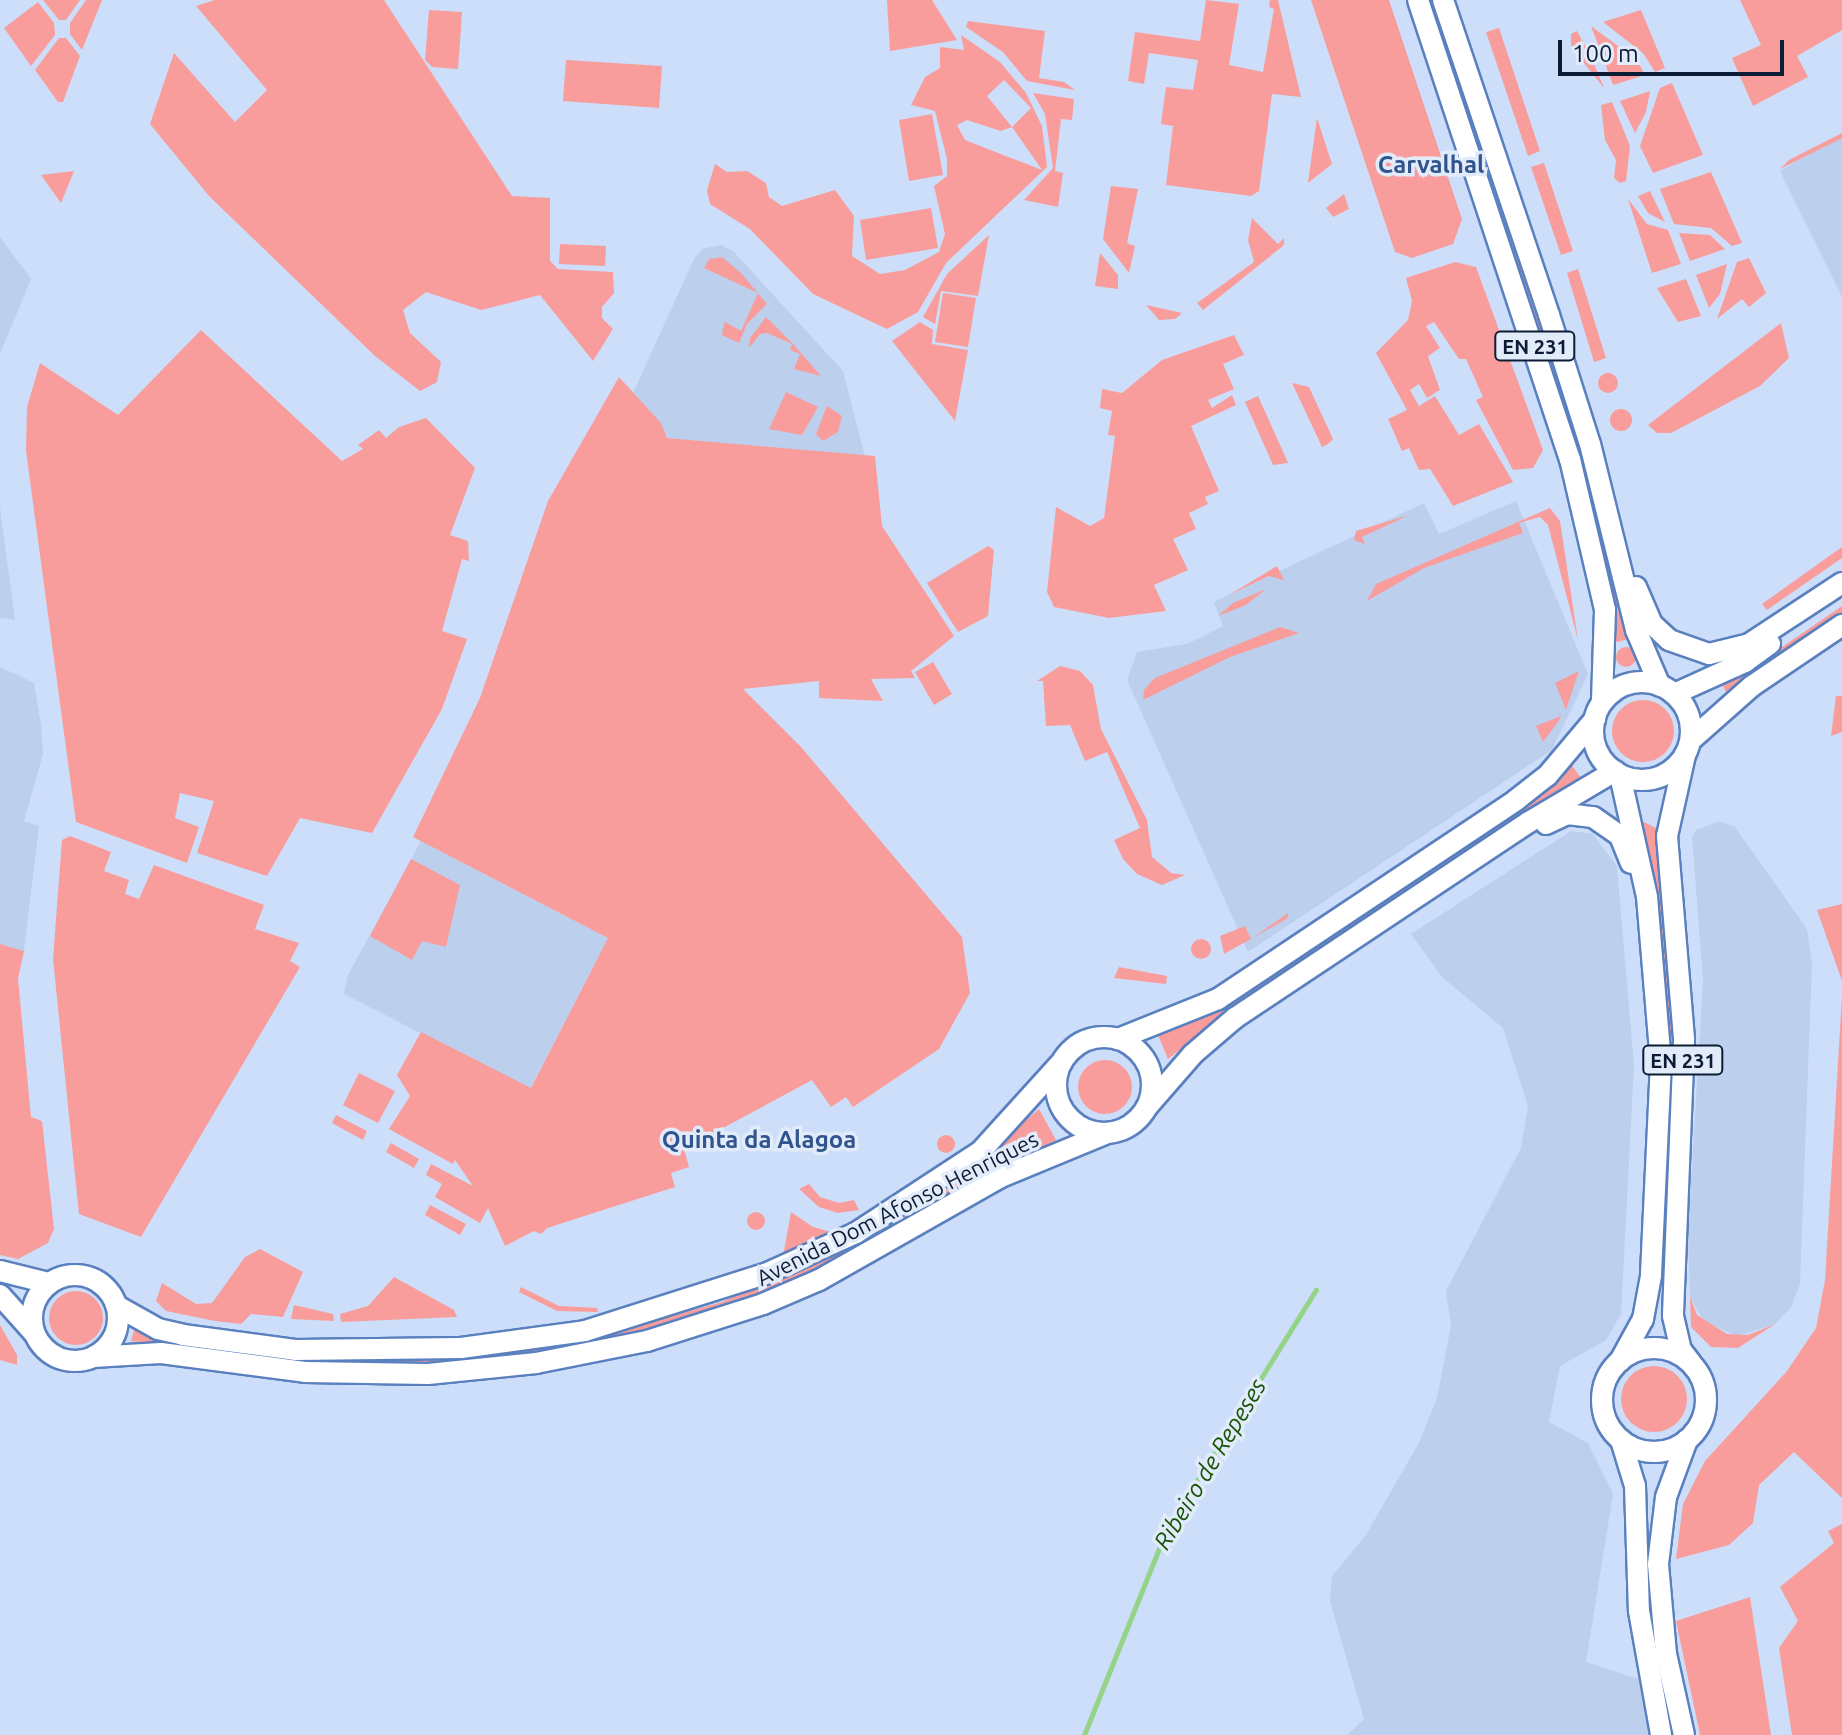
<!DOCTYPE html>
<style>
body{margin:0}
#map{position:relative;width:1842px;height:1735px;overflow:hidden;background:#cddefa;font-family:Ubuntu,sans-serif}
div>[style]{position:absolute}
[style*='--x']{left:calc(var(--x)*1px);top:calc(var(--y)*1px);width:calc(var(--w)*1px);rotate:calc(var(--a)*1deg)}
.built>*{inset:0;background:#bccfed}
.green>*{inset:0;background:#f99d9c}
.round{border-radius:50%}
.stream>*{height:5px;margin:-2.5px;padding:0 2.5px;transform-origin:2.5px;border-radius:2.5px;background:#95d488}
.roads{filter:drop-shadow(2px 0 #5a80bf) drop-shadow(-2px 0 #5a80bf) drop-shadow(0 2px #5a80bf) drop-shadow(0 -2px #5a80bf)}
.major>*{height:20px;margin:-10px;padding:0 10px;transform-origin:10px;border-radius:10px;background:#fff}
.major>.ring{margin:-10px;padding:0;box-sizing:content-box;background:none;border:20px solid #fff;border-radius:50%}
span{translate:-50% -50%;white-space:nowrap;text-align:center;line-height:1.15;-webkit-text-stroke:7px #e2ebf9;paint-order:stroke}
.shield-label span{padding:2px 6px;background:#e2ebf9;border:2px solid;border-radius:6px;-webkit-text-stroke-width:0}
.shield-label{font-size:20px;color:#0d1c35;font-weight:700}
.street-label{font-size:22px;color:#0d1c35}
.neighbourhood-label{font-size:24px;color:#31548f;font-weight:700}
.water-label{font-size:24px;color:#175406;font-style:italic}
.scale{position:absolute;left:1558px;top:40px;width:226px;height:36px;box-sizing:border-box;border:4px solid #0d1c35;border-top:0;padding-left:10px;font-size:24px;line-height:28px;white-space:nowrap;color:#0d1c35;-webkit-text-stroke:6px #e2ebf9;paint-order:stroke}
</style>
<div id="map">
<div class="built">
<div style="clip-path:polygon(1842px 134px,1842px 297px,1780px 171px)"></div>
<div style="clip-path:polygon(0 237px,31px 279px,0 354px)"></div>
<div style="clip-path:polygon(721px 245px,733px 251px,843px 371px,865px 457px,667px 438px,633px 393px,694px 259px,702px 249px)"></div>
<div style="clip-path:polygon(1516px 501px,1588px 674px,1552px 750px,1248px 952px,1127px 680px,1137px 652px,1187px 644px,1223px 626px,1214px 602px,1424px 503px,1439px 534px)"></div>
<div style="clip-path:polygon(0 506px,1px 515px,15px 620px,0 618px)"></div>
<div style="clip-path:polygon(0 667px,34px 683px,41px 725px,43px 754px,24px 821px,39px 826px,24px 951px,0 944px)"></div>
<div style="clip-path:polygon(1720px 821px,1735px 827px,1807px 929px,1812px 963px,1800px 1284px,1791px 1307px,1775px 1324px,1737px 1336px,1703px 1321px,1690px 1296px,1688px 1235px,1703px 981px,1692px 837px,1696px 830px)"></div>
<div style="clip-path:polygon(1571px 831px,1593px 834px,1617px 866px,1634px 1066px,1621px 1314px,1606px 1340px,1560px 1366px,1549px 1422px,1588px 1443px,1613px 1494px,1586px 1662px,1638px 1679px,1654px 1735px,1347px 1735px,1364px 1719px,1330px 1601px,1332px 1576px,1366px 1535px,1420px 1441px,1437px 1398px,1451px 1326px,1446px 1291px,1521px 1148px,1528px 1106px,1503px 1028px,1442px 977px,1411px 934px)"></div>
<div style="clip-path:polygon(421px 841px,608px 938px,530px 1089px,344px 994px,348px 975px)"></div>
</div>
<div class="green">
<div style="clip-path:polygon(43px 0,80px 0,66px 20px,59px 20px)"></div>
<div style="clip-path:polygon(86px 0,102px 0,82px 50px,70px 34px,70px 23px)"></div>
<div style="clip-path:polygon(215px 0,384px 0,512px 196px,550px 198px,550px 261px,558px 269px,613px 272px,614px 293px,602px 307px,602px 318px,613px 329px,593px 361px,540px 295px,481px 310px,426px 292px,403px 310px,410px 333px,441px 362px,437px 382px,420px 391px,375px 356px,209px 196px,150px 124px,174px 53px,235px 122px,267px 90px,196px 6px)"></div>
<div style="clip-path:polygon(887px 0,932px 0,957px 40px,890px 51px)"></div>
<div style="clip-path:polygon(1206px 0,1239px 4px,1229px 65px,1263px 72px,1274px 9px,1269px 7px,1270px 0,1278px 0,1301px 97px,1272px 94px,1259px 191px,1251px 196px,1166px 185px,1173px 126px,1161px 124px,1166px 87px,1193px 90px,1198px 60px,1149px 53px,1144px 84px,1128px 81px,1135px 32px,1200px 41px)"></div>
<div style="clip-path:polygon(1311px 0,1389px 0,1462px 219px,1453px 244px,1412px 258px,1395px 252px)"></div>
<div style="clip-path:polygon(1429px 0,1436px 0,1586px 456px,1630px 639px,1616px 642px,1613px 597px,1580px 457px)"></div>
<div style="clip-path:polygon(1740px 0,1842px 0,1842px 30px,1797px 56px,1808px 77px,1753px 106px,1732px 58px,1761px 45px)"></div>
<div style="clip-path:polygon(38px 2px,54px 23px,55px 35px,31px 66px,4px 28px)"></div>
<div style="clip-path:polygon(429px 10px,462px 12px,458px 69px,432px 67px,425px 60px)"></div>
<div style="clip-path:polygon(1641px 10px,1665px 68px,1655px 72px,1643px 53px,1603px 22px)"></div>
<div style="clip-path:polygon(968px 21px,1045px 31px,1039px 78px,1064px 82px,1075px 90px,1027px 81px,1003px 52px,966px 27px)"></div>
<div style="clip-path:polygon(1591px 26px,1637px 60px,1645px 75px,1613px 85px)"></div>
<div style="clip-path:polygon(1499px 28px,1540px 151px,1528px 156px,1486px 32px)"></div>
<div style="clip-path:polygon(1577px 31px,1592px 59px,1604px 88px,1571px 47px,1571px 34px)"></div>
<div style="clip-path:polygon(evenodd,961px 35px,1000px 62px,1026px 93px,1042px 126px,1047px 167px,946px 263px,918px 312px,887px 329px,813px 294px,750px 229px,710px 204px,707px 190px,715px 164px,727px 172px,747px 171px,766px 183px,769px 197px,782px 206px,835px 190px,854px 216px,852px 256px,880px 274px,905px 270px,939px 252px,945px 234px,934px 186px,947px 176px,947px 159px,935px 111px,911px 105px,925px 77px,940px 68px,940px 47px,964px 50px,961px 35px,1004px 80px,1031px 108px,1012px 127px,987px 96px,1004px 80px,961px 35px,967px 120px,1001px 131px,1012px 127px,1042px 170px,965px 140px,957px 125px,967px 120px)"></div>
<div style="clip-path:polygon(59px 38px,66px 38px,80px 56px,63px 102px,58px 102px,35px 70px)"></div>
<div style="clip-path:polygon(566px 60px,662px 66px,659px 108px,563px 101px)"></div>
<div style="clip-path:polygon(1672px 83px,1703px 155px,1653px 173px,1640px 146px,1660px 88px)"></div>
<div style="clip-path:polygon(1650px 91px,1646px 112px,1635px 133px,1620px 101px)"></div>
<div style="clip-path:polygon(1033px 93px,1074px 99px,1072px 120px,1061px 119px,1055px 171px,1063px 173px,1058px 207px,1024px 200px,1053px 168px,1045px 114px)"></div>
<div style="clip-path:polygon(1612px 102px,1630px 146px,1626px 181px,1620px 183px,1614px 178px,1616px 160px,1605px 140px,1601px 105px)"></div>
<div style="clip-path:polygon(932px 114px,943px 175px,909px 181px,899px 120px)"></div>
<div style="clip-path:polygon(1317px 118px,1332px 164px,1308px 183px)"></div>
<div style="clip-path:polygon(1842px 133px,1842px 138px,1780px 169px,1789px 160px)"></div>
<div style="clip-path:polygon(1544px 163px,1573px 251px,1561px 255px,1531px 167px)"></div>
<div style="clip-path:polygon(74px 171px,61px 203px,41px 175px)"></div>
<div style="clip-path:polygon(1711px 172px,1742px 243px,1732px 246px,1711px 228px,1674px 224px,1660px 189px)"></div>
<div style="clip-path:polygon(1111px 186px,1138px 189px,1127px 243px,1135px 246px,1129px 273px,1103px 239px)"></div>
<div style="clip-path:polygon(1650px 191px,1665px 222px,1648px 213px,1638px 196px)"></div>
<div style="clip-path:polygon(1344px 194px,1349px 209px,1333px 217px,1326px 208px)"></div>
<div style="clip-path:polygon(1628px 199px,1647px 224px,1668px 230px,1681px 264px,1652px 273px)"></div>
<div style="clip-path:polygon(931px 208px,938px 248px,866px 260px,860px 220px)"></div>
<div style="clip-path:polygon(1252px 218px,1278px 244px,1284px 238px,1284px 245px,1203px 310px,1197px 303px,1254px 262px,1248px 240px)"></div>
<div style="clip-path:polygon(1679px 233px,1710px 235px,1725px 249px,1690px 261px)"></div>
<div style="clip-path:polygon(989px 235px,978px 296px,941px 291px,935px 324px,923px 317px,947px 274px)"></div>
<div style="clip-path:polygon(560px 244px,606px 246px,605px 266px,559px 264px)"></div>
<div style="clip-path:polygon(1100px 253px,1118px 275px,1118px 289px,1095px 286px)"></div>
<div style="clip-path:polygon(722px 257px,741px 273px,767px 304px,747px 324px,739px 343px,722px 335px,723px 328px,725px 322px,741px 331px,758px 293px,704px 268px,709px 259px)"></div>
<div style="clip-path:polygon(1749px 258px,1766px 293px,1749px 307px,1742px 299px,1717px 319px,1737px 262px)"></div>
<div style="clip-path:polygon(1455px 262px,1476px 267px,1543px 450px,1533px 468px,1513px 470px,1476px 400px,1483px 397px,1466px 359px,1459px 359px,1434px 322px,1426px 326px,1440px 348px,1428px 356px,1440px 390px,1427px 398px,1419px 384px,1410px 390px,1419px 406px,1435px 396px,1459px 435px,1479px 424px,1513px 482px,1453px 506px,1430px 469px,1419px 470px,1409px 448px,1402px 451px,1388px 419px,1407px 410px,1376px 353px,1408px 320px,1412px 301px,1406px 278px)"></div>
<div style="clip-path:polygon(1727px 264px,1720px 294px,1709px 308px,1696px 275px)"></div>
<div style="clip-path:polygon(1578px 269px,1606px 358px,1594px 362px,1567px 273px)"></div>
<div style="clip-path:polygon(1686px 279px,1701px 316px,1678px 322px,1657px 288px)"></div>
<div style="clip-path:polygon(943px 293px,976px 298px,968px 347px,935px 342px)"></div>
<div style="clip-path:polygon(1146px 305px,1182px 313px,1175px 319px,1159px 320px)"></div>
<div style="clip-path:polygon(766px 317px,793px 344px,821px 376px,794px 369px,800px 354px,790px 350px,792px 344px,767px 333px,760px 334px,749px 348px,750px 338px)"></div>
<div style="clip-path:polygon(920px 322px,933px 330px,932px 344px,968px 350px,955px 421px,892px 341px)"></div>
<div style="clip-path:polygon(1781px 323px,1789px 358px,1760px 386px,1671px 433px,1657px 433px,1648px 425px)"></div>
<div style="clip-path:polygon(201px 330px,342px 461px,363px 449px,358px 445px,379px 430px,386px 438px,399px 427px,426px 418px,475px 468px,450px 535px,468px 541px,469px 561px,462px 559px,442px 631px,467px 639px,442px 709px,372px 833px,300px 818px,267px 876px,197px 853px,214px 801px,180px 793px,175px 818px,199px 827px,187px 863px,76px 822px,26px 451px,27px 407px,40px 363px,118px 415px)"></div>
<div style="clip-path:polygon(1234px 335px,1244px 355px,1223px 364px,1234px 389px,1208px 400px,1212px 408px,1232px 395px,1236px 405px,1191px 426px,1219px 491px,1205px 497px,1208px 504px,1189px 513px,1196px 529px,1173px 539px,1188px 570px,1154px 585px,1166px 611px,1109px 618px,1054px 607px,1047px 592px,1056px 507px,1090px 526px,1104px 518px,1115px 436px,1108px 435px,1112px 411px,1100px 408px,1102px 389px,1122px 393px,1162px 360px)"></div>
<div class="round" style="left:1598px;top:373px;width:20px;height:20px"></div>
<div style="clip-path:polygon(619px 377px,661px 423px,667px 438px,875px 456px,882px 526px,954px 636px,911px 671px,915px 678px,871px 679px,883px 701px,819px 698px,819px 681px,743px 689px,801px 747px,962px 937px,970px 993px,939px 1049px,853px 1107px,846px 1097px,831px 1107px,812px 1080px,684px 1149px,689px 1167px,671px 1173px,675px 1187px,547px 1228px,541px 1234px,534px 1231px,505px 1246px,488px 1208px,480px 1223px,435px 1197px,442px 1184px,426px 1175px,431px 1164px,473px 1186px,455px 1160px,453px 1164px,389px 1129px,410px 1096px,397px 1075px,421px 1032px,531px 1088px,608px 938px,413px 837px,480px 698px,548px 501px)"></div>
<div style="clip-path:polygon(1292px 383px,1309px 387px,1333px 439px,1328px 444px,1322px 447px)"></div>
<div style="clip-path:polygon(786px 392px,818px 407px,802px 435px,769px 429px)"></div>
<div style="clip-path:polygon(1258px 396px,1285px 456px,1288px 463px,1273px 465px,1245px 402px)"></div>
<div style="clip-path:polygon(827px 406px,842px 416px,838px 432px,823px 441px,816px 434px)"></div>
<div class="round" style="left:1610px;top:409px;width:22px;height:22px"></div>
<div style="clip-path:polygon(1550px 508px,1560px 521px,1578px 640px,1548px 525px,1540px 517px,1519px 523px,1523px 533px,1424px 568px,1367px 601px,1376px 584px)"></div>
<div style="clip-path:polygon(1409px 515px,1362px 537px,1365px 544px,1354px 540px,1356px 531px)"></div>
<div style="clip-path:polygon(988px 546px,994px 550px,988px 616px,958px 632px,927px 583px)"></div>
<div style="clip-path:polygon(1842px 547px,1842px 558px,1767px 610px,1762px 604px)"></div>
<div style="clip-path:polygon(1277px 566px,1284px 580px,1269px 576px,1229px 595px)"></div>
<div style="clip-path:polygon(1266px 589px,1246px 605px,1218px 616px,1233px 603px)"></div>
<div style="clip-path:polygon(1842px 606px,1842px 615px,1728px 695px,1720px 681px,1757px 664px)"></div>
<div style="clip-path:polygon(1280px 627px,1299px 633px,1230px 657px,1143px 700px,1144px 690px,1155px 678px)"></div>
<div class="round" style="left:1616px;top:647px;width:20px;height:20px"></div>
<div style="clip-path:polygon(933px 662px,952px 694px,934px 705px,915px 672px)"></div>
<div style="clip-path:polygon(1060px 666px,1080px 671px,1093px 685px,1101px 729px,1147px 820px,1152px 857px,1171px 873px,1185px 875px,1162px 885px,1137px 874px,1123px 859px,1114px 840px,1140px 828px,1107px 752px,1085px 761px,1070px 725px,1046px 726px,1043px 681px,1037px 681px)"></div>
<div style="clip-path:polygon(1579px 671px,1566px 710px,1555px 683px)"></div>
<div style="clip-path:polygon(1836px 696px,1842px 696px,1842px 732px,1831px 736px)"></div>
<div class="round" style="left:1612px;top:700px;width:62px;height:62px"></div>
<div style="clip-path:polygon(1561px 716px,1558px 722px,1543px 742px,1536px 726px)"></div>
<div style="clip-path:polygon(1571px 764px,1581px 778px,1446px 866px,1441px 859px)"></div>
<div style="clip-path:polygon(1642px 821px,1658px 829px,1672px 982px,1676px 1080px,1664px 1283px,1658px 1283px,1655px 900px)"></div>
<div style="clip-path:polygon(70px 836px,111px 852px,104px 871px,129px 880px,125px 894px,139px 899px,154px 865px,264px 905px,255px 929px,299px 943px,290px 961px,300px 967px,141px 1237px,79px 1214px,53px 959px,62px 840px)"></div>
<div style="clip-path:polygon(411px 859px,460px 885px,446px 947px,422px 941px,412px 960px,370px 936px)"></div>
<div style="clip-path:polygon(1434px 864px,1439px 871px,1239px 1004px,1168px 1059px,1158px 1035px,1230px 1000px)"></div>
<div style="clip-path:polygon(1842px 904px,1842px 981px,1817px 910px)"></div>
<div style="clip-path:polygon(1288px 913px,1288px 918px,1224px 954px,1220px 936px,1245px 926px,1251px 939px)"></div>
<div class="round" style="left:1191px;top:939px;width:20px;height:20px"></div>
<div style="clip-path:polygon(0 944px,24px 951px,18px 979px,31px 1117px,42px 1121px,54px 1229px,48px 1243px,18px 1259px,0 1255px)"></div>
<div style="clip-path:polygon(1119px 967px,1167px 976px,1166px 984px,1114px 978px)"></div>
<div style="clip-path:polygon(1842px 996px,1842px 1498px,1794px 1452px,1759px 1485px,1753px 1523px,1729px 1545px,1676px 1559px,1683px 1504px,1705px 1461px,1787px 1371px,1816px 1328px,1825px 1280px)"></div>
<div class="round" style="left:1078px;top:1060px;width:54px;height:54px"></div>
<div style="clip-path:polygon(359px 1073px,395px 1091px,378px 1123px,343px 1105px)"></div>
<div style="clip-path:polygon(1039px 1109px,1056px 1140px,793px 1281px,671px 1325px,541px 1353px,438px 1364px,325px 1363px,131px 1341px,135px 1327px,260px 1354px,408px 1360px,540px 1347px,615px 1332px,722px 1302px,860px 1239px,945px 1188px)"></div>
<div style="clip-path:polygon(336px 1115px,367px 1131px,363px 1140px,332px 1123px)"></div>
<div class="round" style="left:937px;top:1135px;width:18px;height:18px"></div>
<div style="clip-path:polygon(391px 1143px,419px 1159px,414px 1168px,386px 1152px)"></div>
<div style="clip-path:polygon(809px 1184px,820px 1197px,839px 1203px,854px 1200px,859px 1210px,838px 1213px,819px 1207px,799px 1189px)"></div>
<div style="clip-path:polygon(430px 1205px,466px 1224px,460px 1235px,425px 1215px)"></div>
<div style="clip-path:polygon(791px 1212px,813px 1227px,831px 1232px,783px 1256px)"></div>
<div class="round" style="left:747px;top:1212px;width:18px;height:18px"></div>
<div style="clip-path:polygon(260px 1249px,303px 1272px,283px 1317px,251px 1314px,241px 1324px,215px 1321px,166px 1311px,156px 1301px,162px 1283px,196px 1304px,212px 1303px,245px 1257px)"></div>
<div style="clip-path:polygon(394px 1277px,454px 1310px,457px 1317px,341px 1322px,340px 1314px,368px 1306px)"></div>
<div style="clip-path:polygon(521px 1287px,559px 1306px,597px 1308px,598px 1312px,557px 1311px,519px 1292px)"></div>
<div class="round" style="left:49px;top:1291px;width:54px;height:54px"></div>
<div style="clip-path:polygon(1690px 1296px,1697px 1315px,1727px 1334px,1748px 1335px,1775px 1324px,1738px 1348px,1711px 1347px,1691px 1327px)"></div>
<div style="clip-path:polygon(294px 1305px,333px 1314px,334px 1321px,291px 1319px)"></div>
<div style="clip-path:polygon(0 1325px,17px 1355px,17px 1365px,0 1360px)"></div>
<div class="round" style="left:1621px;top:1366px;width:66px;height:66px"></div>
<div style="clip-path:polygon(1842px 1524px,1842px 1735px,1792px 1735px,1779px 1648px,1798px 1621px,1780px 1587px,1834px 1543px,1828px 1531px)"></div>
<div style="clip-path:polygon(1750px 1597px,1771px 1735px,1700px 1735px,1676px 1621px)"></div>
</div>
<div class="stream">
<div style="--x:1084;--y:1735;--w:222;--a:-68.1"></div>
<div style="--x:1167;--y:1529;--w:282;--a:-58.1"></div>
</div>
<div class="roads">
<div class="major">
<div style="--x:1418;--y:0;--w:484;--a:71.7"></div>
<div style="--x:1570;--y:459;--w:155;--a:76.9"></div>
<div style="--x:1605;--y:610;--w:92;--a:91.9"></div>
<div style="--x:1443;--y:0;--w:332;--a:71.4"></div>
<div style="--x:1549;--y:315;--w:135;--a:72.4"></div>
<div style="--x:1590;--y:444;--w:192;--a:76.1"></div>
<div style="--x:1636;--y:630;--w:61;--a:66.8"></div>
<div style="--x:1636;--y:587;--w:40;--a:66.6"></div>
<div style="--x:1652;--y:624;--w:23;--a:43"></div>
<div style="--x:1669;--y:640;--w:42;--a:19.3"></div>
<div style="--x:1709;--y:654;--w:41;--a:-14"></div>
<div style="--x:1749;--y:644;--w:111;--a:-33.3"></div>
<div class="ring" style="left:1593px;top:682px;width:78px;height:78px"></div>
<div style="--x:1674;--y:694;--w:78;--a:-24.3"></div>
<div style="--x:1745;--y:662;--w:31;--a:-36"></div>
<div style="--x:1691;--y:740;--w:81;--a:-41.5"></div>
<div style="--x:1752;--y:686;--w:109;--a:-34.1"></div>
<div style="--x:1685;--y:755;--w:83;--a:102.5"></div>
<div style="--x:1667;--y:836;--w:205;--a:85.2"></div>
<div style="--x:1684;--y:1040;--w:276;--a:92.3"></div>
<div style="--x:1673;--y:1316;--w:35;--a:77"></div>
<div style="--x:1681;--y:1350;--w:16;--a:52"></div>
<div style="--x:1620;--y:775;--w:125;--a:77.5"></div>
<div style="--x:1647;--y:897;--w:166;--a:85.2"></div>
<div style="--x:1661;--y:1062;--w:214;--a:92.7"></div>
<div style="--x:1651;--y:1276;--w:44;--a:100.5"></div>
<div style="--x:1643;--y:1319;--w:48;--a:118.7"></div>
<div style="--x:1546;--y:824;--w:23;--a:-25"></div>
<div style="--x:1567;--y:814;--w:26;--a:7"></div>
<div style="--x:1593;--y:817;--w:33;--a:35"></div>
<div style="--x:1620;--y:836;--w:29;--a:68"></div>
<div class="ring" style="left:1056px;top:1037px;width:76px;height:76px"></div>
<div style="--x:1118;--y:1039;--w:108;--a:-21.8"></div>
<div style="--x:1218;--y:999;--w:358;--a:-33.7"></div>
<div style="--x:1516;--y:800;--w:39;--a:-38"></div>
<div style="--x:1547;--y:776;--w:75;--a:-49.9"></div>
<div style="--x:1147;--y:1107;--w:70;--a:-49"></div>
<div style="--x:1193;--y:1054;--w:55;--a:-40.6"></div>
<div style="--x:1235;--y:1018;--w:353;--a:-33.7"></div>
<div style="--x:1529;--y:822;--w:100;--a:-30.7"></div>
<div style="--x:0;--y:1271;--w:50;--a:13.8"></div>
<div class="ring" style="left:32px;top:1275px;width:66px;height:66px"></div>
<div style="--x:0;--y:1295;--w:51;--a:48.2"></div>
<div style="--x:117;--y:1306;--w:47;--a:29.3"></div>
<div style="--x:158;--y:1329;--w:26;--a:13"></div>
<div style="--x:183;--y:1335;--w:113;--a:7.6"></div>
<div style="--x:295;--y:1350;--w:166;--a:-0.7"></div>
<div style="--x:461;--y:1348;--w:125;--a:-7.8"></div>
<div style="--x:585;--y:1331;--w:189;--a:-17.6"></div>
<div style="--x:765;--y:1274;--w:100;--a:-24.3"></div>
<div style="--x:856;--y:1233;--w:148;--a:-33.2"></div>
<div style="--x:980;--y:1152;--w:118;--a:-47.8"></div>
<div class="ring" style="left:1602px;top:1348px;width:84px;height:84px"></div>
<div style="--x:93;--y:1357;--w:68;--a:-3.4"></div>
<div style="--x:161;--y:1353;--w:145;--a:7.5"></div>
<div style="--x:305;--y:1372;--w:123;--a:0.9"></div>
<div style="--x:428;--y:1374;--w:109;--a:-5.8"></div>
<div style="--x:536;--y:1363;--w:113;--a:-11.2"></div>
<div style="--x:647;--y:1341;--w:122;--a:-17.7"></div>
<div style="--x:763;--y:1304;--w:61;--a:-23.2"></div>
<div style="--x:819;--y:1280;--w:209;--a:-29.5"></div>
<div style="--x:1001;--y:1177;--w:113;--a:-22.5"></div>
<div style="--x:1621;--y:1440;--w:48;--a:73.1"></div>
<div style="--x:1635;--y:1486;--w:125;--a:88.2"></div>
<div style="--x:1639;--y:1611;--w:126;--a:79.9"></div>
<div style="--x:1684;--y:1735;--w:83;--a:-102.5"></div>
<div style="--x:1666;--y:1654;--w:90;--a:-95.1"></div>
<div style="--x:1658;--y:1564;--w:67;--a:-83.2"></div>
<div style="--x:1666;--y:1497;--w:61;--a:-69.8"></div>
</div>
</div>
<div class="shield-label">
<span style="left:1535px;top:346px">EN 231</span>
<span style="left:1683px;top:1060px">EN 231</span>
</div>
<div class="street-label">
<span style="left:897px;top:1208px;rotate:-27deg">Avenida Dom Afonso Henriques</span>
</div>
<div class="neighbourhood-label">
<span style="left:1431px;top:165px">Carvalhal</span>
<span style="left:759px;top:1140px">Quinta da Alagoa</span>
</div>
<div class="water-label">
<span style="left:1210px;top:1464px;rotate:-59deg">Ribeiro de Repeses</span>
</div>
<div class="scale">100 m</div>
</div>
